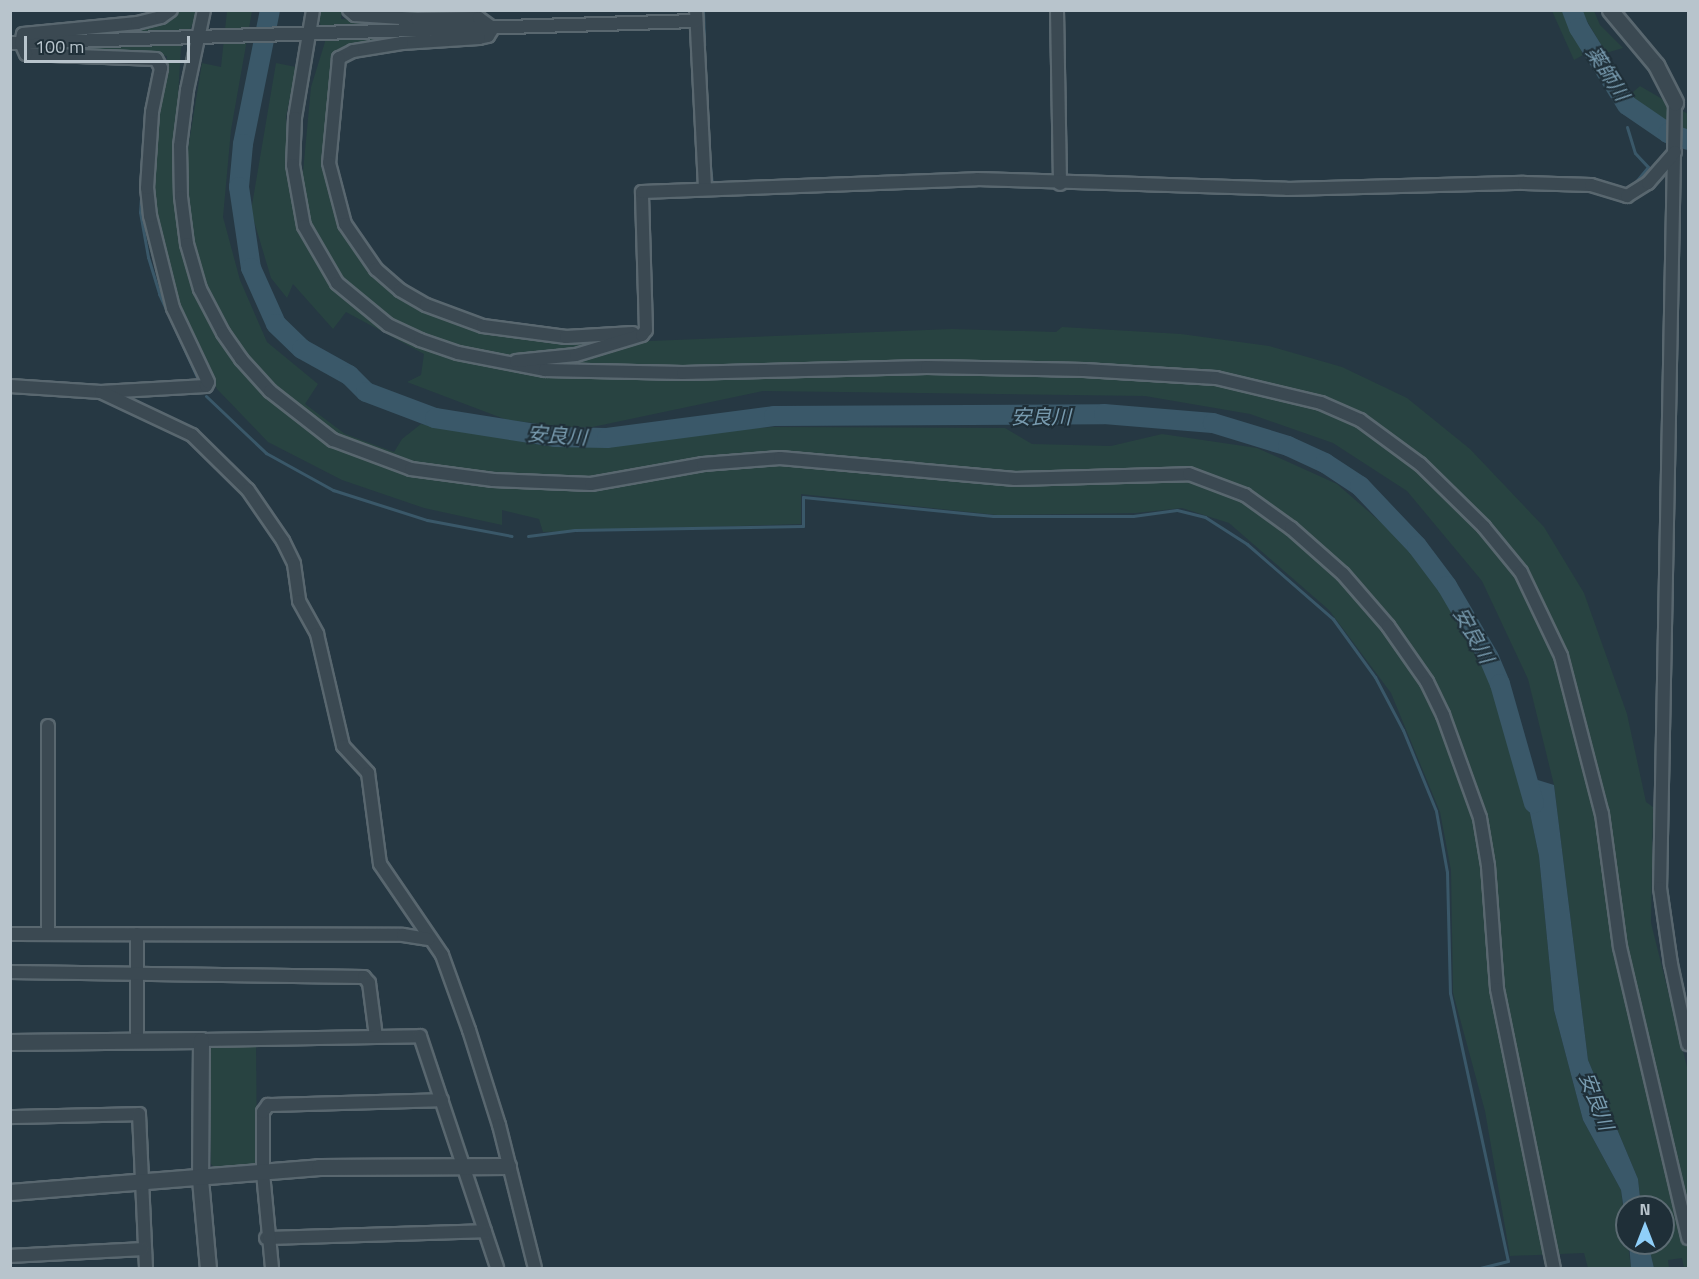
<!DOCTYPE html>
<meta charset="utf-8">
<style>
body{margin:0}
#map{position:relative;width:1699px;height:1279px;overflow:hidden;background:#263843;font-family:"Titillium Web","Noto Sans JP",sans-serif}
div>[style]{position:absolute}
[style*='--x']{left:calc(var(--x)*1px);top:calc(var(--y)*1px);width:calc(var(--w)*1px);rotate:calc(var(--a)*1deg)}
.green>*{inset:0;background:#284341}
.water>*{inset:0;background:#3a5869}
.stream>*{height:3px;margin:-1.5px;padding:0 1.5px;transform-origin:1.5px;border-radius:1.5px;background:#3a5869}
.river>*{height:20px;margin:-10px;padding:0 10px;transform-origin:10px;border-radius:10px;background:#3a5869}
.roads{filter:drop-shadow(2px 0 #59676f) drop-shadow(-2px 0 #59676f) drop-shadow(0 2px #59676f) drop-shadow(0 -2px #59676f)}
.minor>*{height:12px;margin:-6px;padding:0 6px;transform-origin:6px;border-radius:6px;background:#3b4952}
.tertiary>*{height:15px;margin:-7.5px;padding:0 7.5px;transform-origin:7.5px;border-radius:7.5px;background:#3b4952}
span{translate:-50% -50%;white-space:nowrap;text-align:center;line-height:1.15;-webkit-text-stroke:4.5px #1f2f38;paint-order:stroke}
.water-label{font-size:20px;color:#789baf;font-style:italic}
.frame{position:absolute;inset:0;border:12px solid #b8c4cc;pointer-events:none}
.north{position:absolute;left:1615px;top:1195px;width:60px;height:60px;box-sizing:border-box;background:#1f2f38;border:2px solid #5c6b73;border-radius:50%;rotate:0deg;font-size:16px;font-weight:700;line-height:24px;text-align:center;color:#b8c4cc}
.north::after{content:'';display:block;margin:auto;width:21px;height:27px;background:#8fcff9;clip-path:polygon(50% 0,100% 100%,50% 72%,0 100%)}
.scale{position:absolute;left:24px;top:36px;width:166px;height:27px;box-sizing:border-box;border:3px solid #b8c4cc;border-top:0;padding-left:8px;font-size:18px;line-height:21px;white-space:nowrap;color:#b8c4cc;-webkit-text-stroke:4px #1f2f38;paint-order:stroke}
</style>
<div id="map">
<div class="green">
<div style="clip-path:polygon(176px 11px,199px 11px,181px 48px,174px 161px,186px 161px,202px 63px,221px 67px,227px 11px,252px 11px,231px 130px,223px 217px,240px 280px,267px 342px,318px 384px,305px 404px,345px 434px,394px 452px,402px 439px,421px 424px,541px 445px,610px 447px,703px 432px,772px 427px,1005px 428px,1032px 444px,1111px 446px,1162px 434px,1257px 448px,1337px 484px,1415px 552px,1489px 670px,1522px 775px,1539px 856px,1554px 1010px,1583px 1120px,1621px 1190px,1631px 1268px,1588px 1268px,1584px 1253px,1510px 1256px,1485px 1111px,1453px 993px,1451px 870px,1440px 812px,1391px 693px,1329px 610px,1229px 523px,1182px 508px,1136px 513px,997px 515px,801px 494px,801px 524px,543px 532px,539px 519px,502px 510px,502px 525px,424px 508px,342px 480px,268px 442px,217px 389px,178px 308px,159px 249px,150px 180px,167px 56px,61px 48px,63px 36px,174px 19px)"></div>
<div style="clip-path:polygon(285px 11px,342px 11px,341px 19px,429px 24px,429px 35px,336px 50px,324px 140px,326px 173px,342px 226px,372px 275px,421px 308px,478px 330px,609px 334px,649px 341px,952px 329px,1056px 332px,1062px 327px,1181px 334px,1269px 346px,1342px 367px,1407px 398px,1470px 449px,1544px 527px,1584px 593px,1627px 714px,1646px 802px,1653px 807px,1651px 923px,1688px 1071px,1688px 1268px,1684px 1268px,1682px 1258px,1668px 1260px,1669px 1268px,1654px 1268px,1648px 1243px,1663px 1243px,1663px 1207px,1641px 1207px,1638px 1179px,1588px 1060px,1554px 785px,1528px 679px,1482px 581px,1407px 491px,1333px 443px,1250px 414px,1145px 396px,763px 391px,583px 429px,507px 420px,407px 382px,421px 375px,424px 354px,346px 312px,333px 329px,293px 284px,287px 298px,271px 278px,251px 211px,276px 63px,296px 67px,286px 117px,290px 180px,303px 172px,311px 87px,325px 42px,317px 12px)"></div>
<div style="clip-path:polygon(1552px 11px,1565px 11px,1583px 55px,1574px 60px)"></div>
<div style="clip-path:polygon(1581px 11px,1594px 11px,1600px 25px,1623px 48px,1606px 53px)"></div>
<div style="clip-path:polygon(1640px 86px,1688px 114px,1688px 131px,1649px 115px,1634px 102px,1633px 92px)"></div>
<div style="clip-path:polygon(256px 1044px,257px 1163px,253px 1167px,217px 1170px,211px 1164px,210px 1049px,215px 1045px)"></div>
</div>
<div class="water">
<div style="clip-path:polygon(1522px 775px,1554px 785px,1588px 1060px,1638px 1179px,1641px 1207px,1627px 1207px,1627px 1231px,1621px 1190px,1583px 1120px,1554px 1010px,1539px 856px)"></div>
<div style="clip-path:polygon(1629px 1243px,1648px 1243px,1654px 1268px,1631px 1268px)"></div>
</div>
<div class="stream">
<div style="--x:703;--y:10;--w:35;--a:88"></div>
<div style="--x:151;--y:89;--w:13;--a:-81"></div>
<div style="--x:146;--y:120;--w:92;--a:93.7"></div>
<div style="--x:140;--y:212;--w:46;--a:79.9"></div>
<div style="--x:148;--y:257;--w:39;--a:73"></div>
<div style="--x:159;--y:294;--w:94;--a:65.4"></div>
<div style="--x:1627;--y:127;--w:27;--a:73"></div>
<div style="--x:1635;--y:153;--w:19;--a:47"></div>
<div style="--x:1648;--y:167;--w:23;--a:130"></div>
<div style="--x:709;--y:156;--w:28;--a:84"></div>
<div style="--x:878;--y:177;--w:136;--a:-1.3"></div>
<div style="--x:848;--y:178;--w:20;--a:-3"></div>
<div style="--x:1175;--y:179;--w:118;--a:1.5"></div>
<div style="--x:1293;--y:182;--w:221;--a:-1.3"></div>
<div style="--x:1589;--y:179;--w:17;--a:13"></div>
<div style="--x:206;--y:396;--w:83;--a:43.5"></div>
<div style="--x:266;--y:453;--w:77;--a:28.9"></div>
<div style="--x:333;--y:490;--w:99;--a:17.7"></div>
<div style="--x:427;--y:520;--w:86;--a:10.7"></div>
<div style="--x:528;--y:536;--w:47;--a:-7.3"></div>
<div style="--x:575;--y:530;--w:228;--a:-1"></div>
<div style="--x:803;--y:526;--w:29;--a:-90"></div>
<div style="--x:803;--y:497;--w:191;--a:5.7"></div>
<div style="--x:993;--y:516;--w:140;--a:0"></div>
<div style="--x:1133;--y:516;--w:44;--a:-7.8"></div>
<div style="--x:1177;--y:510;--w:29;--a:14"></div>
<div style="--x:1205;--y:517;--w:50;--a:32.7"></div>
<div style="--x:1247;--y:544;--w:114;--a:41.1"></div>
<div style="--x:1333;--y:619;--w:72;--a:54.1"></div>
<div style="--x:1375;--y:677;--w:60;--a:62.2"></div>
<div style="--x:1403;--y:730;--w:87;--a:67.8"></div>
<div style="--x:1436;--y:811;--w:62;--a:79.8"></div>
<div style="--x:1447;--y:872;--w:121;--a:88.6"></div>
<div style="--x:1450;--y:993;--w:274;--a:77.8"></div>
<div style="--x:1508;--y:1261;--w:30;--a:166"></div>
</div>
<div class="river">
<div style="--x:270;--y:10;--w:137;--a:101.4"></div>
<div style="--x:243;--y:144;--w:43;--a:95.3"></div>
<div style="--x:239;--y:187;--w:82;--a:81.6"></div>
<div style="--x:251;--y:268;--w:61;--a:65.9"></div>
<div style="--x:276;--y:324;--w:36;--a:44"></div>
<div style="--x:302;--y:349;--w:54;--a:29"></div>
<div style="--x:349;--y:375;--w:24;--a:45"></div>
<div style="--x:366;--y:392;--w:74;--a:20.6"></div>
<div style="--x:435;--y:418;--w:121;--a:9"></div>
<div style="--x:555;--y:437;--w:52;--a:1.1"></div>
<div style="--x:607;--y:438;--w:168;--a:-7.5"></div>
<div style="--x:774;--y:416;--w:330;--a:-0.3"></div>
<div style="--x:1104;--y:414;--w:109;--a:4.7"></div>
<div style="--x:1213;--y:423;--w:78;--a:17"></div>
<div style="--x:1288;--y:446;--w:41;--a:24.7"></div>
<div style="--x:1325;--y:463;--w:42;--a:33.3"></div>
<div style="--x:1360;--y:486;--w:83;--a:46.5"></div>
<div style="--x:1417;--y:546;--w:50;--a:53.1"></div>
<div style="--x:1447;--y:586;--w:83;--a:59.7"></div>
<div style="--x:1489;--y:658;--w:28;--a:67"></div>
<div style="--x:1500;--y:684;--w:124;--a:74.1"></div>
<div style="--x:1572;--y:10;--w:19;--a:69"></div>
<div style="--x:1579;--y:28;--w:91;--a:58.1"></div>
<div style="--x:1627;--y:105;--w:50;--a:34.3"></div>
<div style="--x:1668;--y:133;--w:21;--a:19"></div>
</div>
<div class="roads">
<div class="minor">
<div style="--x:204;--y:10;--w:82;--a:102"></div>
<div style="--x:187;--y:90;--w:56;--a:97.1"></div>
<div style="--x:180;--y:146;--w:51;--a:88.9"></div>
<div style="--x:181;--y:197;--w:47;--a:82.7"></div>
<div style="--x:187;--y:244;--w:47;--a:73.9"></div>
<div style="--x:200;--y:289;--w:50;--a:62.4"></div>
<div style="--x:223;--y:333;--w:32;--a:55"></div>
<div style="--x:241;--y:359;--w:43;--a:47.8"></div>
<div style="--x:270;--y:391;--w:80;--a:37.9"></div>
<div style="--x:333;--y:440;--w:83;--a:20.4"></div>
<div style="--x:411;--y:469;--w:83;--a:7.6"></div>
<div style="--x:493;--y:480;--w:98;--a:2.3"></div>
<div style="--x:591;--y:484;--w:114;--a:-10.1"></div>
<div style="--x:703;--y:464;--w:77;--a:-4.5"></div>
<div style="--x:780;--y:458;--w:236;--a:5.1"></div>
<div style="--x:1015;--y:479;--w:174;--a:-1.6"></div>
<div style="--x:1189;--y:474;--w:60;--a:20.6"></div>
<div style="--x:1245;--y:495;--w:57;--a:35.7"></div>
<div style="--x:1291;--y:528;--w:69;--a:41.5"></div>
<div style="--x:1343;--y:574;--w:69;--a:49.1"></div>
<div style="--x:1388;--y:626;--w:68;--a:55.1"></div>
<div style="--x:1427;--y:682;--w:37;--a:64"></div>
<div style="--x:1443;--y:715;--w:109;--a:70.2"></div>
<div style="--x:1480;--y:818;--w:49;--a:80.5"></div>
<div style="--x:1488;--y:866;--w:123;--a:85.8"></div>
<div style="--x:1497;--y:989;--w:285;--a:78.5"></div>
<div style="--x:313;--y:10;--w:109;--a:99.5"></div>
<div style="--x:295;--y:118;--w:47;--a:92.4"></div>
<div style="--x:293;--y:165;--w:62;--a:79.8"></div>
<div style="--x:304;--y:226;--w:66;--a:59.9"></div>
<div style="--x:337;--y:283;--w:66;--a:39.5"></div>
<div style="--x:388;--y:325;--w:35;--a:25"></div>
<div style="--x:420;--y:340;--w:40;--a:18.9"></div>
<div style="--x:458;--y:353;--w:89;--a:11.1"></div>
<div style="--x:545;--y:370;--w:138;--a:1.2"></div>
<div style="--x:683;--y:373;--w:244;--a:-1.4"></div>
<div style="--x:927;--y:367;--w:157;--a:1.1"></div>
<div style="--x:1084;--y:370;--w:132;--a:3.5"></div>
<div style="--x:1216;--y:378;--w:108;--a:13.4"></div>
<div style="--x:1321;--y:403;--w:43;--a:23.6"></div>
<div style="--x:1360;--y:420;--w:74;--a:36.3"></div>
<div style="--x:1420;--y:464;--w:90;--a:44.5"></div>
<div style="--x:1484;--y:527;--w:58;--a:50.6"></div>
<div style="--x:1521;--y:572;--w:93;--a:64.5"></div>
<div style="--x:1561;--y:656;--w:163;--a:75.5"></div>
<div style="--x:1602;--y:814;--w:134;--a:82.3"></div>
<div style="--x:1620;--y:947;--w:299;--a:76.8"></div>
<div style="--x:349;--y:10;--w:8;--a:40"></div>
<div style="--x:355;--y:15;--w:62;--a:3.7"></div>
<div style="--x:417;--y:19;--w:62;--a:-0.9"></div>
<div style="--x:479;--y:18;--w:17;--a:36"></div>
<div style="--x:493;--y:28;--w:9;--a:122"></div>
<div style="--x:488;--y:36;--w:9;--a:167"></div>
<div style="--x:479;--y:38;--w:77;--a:176.3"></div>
<div style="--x:402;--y:43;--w:50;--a:170.7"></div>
<div style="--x:353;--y:51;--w:16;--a:153"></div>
<div style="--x:339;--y:58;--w:105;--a:95.4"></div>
<div style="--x:329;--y:163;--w:63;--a:75.3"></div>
<div style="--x:345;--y:224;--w:55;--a:55.4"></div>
<div style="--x:376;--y:269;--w:32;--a:41"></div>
<div style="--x:400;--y:290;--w:30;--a:30"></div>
<div style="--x:426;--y:305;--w:61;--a:20.2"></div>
<div style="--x:483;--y:326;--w:84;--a:7.5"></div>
<div style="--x:566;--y:337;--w:67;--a:-3.4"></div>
<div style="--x:696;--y:10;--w:179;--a:87.1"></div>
<div style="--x:1057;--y:10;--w:174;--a:89"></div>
<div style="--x:10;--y:43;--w:686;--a:-1.84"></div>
<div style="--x:1675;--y:102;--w:786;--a:91.09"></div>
<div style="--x:1660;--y:888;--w:77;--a:81.8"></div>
<div style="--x:1671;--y:964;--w:82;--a:78"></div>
<div style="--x:516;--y:361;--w:60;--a:-5.7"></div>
<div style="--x:576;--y:355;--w:69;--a:-16.9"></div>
<div style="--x:642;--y:335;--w:6;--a:-51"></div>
<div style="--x:646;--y:330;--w:138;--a:-91.7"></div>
<div style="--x:642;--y:192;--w:335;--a:-2.2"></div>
<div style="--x:977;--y:179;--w:310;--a:1.8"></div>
<div style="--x:1287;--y:189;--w:237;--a:-1.5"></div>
<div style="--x:1524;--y:183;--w:67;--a:1.7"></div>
<div style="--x:1591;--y:185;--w:38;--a:17"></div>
<div style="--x:1627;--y:196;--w:25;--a:-32"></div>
<div style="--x:1648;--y:183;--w:41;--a:-48.9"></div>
<div style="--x:10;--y:386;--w:91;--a:3.8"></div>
<div style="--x:101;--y:392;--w:105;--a:-3.3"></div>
<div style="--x:206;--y:386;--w:4;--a:-63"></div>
<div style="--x:208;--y:382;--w:82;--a:-115.3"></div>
<div style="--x:173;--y:308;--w:95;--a:-104"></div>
<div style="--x:150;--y:216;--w:28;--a:-96"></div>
<div style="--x:147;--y:188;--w:76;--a:-86.2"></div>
<div style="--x:152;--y:112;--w:45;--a:-78.4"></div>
<div style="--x:161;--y:68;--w:10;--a:-119"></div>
<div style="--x:156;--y:59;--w:130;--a:-177.8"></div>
<div style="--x:26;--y:54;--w:12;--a:-114"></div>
<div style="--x:21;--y:43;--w:9;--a:-77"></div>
<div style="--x:23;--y:34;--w:115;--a:-5.5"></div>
<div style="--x:137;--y:23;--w:25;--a:-14"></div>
<div style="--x:161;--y:17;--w:12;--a:-35"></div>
<div style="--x:101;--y:392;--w:101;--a:25.3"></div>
<div style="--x:192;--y:435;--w:78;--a:44.5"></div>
<div style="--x:248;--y:490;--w:62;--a:55.5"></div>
<div style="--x:283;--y:541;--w:25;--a:64"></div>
<div style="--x:294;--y:564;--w:37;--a:82"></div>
<div style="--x:299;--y:601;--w:38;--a:61"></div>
<div style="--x:317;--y:634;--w:115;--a:76.9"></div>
<div style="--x:343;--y:746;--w:37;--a:47"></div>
<div style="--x:368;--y:773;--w:92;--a:82.5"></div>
<div style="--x:380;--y:864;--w:110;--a:55.7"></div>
<div style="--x:442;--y:955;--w:80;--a:70.2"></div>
<div style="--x:469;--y:1030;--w:100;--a:72.5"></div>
<div style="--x:499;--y:1125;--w:147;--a:75.9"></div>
<div style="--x:10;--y:934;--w:393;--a:0.1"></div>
<div style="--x:403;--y:935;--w:26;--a:9"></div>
<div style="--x:48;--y:934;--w:208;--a:-90"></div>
<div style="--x:137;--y:934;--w:105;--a:90"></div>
<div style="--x:10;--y:972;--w:354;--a:0.8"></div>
<div style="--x:364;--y:977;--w:8;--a:50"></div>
<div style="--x:369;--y:983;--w:54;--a:82.6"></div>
<div style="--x:201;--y:1040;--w:219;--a:-1"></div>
<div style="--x:420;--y:1036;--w:244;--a:71.6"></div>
<div style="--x:10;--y:1117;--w:129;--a:-1.3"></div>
<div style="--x:139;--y:1114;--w:154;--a:87.4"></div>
<div style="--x:266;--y:1238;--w:219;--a:-1.8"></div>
<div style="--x:10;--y:1256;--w:133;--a:-3"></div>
<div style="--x:272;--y:1268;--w:96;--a:-95.4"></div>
<div style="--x:263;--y:1172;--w:60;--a:-90"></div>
<div style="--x:263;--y:1112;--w:9;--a:-54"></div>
<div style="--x:268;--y:1105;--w:174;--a:-1.6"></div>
</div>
<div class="tertiary">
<div style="--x:1610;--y:10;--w:72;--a:50.1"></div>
<div style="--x:1656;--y:65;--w:42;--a:62.8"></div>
<div style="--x:10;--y:1042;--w:191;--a:-0.6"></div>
<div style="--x:201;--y:1040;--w:139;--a:90.4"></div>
<div style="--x:200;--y:1179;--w:89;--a:84.9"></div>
<div style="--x:10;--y:1192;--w:310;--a:-4.6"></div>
<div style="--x:319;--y:1167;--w:189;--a:-0.3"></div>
</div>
</div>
<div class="water-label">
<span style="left:1608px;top:73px;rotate:57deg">薬師川</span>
<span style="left:1041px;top:416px">安良川</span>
<span style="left:557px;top:435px;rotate:4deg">安良川</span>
<span style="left:1474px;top:635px;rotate:61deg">安良川</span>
<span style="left:1597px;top:1101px;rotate:69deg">安良川</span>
</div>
<div class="frame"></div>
<div class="north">N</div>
<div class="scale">100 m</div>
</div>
